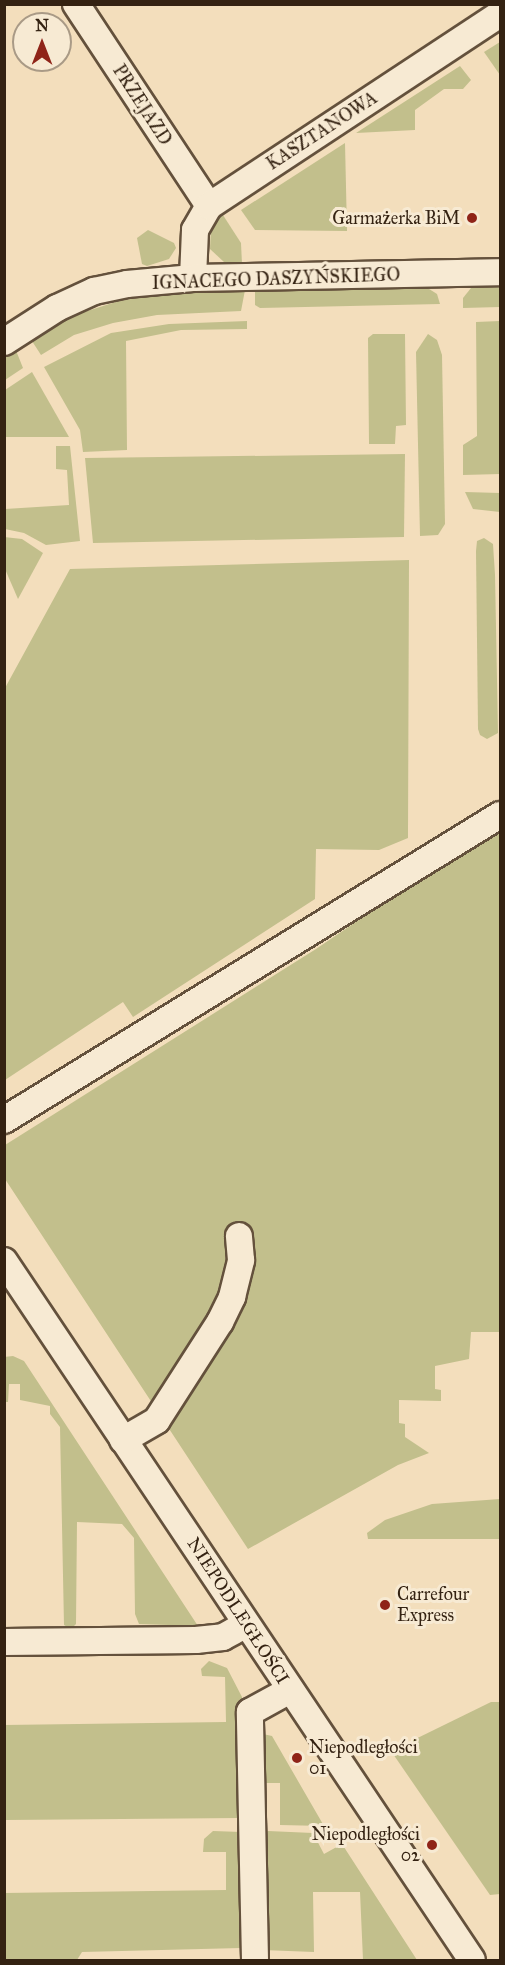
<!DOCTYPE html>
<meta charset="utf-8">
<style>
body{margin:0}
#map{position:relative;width:505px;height:1965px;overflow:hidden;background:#f3debc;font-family:"IM FELL Great Primer",serif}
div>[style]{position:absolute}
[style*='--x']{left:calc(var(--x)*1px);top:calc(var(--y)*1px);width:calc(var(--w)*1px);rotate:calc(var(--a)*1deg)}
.green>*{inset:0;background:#c2bf8c}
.roads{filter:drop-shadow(2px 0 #64513c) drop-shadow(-2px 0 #64513c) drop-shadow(0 2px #64513c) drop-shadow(0 -2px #64513c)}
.street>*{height:26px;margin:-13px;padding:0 13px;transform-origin:13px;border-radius:13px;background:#f7ead3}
.dots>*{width:16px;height:16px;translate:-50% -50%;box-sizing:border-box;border:3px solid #f7ead3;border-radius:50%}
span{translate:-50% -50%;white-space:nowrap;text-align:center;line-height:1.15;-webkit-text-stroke:6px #f7ead3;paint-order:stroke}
.street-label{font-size:18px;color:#342212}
.poi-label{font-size:18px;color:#342212}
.right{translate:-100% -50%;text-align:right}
.left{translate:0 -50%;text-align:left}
.frame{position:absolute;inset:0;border:6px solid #342212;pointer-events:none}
.north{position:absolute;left:12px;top:12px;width:60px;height:60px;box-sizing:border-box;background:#f7ead3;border:2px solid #a99a86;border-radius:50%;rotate:0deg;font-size:16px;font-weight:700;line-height:24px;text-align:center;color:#342212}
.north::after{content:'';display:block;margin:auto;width:21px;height:27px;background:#8f2418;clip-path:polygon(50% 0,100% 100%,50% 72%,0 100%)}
</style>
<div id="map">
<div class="green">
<div style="clip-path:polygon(500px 42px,500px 75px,484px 52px)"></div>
<div style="clip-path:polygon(460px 66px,471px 80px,463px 89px,444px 89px,415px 110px,415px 130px,356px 133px)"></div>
<div style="clip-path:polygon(345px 143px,347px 231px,255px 230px,241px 210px)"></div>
<div style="clip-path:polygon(221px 212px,241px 243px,242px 264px,224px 262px,210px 249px,211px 228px)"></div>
<div style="clip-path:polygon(148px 230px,174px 243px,176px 248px,169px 259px,147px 266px,142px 264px,137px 238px)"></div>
<div style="clip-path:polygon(500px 285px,500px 307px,463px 308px,463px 298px,471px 288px)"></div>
<div style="clip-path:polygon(426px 287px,437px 294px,440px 304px,260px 308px,255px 305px,255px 290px)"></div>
<div style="clip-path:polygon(245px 290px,241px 311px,157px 315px,113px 323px,74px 335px,41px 355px,30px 338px,65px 318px,119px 301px,175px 292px)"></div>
<div style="clip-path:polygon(247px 321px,247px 329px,181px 330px,126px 341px,127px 450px,83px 452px,80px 430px,44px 367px,111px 333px,169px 324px)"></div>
<div style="clip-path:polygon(500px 321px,500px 474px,463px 475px,463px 445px,477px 436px,476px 322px)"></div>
<div style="clip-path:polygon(373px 334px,405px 334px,406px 425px,396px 426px,395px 444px,369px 444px,368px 338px)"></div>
<div style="clip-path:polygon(428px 334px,437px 340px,442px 355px,445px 524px,438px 535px,420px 536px,416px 352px)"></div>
<div style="clip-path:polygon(15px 348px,23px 368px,5px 380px,5px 354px)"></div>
<div style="clip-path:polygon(32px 372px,69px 437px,5px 437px,5px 390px)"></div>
<div style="clip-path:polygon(56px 446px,70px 446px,80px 541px,46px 545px,24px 533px,5px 529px,5px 509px,69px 505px,67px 470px,56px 469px)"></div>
<div style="clip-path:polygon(405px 454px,404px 537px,93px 543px,85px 458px)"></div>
<div style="clip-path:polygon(465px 492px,500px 493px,500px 512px,473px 509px)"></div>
<div style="clip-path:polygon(4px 537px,22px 539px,43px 553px,18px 599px,5px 569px)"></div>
<div style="clip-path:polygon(484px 538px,493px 544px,495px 575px,498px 733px,487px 739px,480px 735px,478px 729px,476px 551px,477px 541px)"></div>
<div style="clip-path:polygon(409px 560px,408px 838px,379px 850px,316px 849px,315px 899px,133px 1017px,123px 1002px,5px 1080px,5px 688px,70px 569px)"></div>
<div style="clip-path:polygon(500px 824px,500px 1332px,471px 1332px,469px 1359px,435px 1366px,435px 1389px,441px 1390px,441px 1401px,399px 1400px,399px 1423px,405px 1424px,405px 1437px,429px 1453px,398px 1465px,248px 1549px,5px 1179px,5px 1145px,316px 949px)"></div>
<div style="clip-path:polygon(13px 1356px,24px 1361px,198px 1626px,139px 1624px,135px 1614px,134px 1538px,122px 1524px,77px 1522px,76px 1624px,71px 1629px,64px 1625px,60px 1427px,50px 1414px,50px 1406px,20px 1400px,20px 1384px,9px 1384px,8px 1402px,5px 1402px,4px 1357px)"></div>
<div style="clip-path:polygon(500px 1499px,500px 1539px,368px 1539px,367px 1533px,385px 1520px,432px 1504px)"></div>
<div style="clip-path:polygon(209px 1661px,227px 1668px,242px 1697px,244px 1815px,239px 1818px,5px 1820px,4px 1725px,226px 1722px,225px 1677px,202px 1676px,201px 1669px)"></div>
<div style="clip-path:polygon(491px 1702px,500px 1702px,500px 1894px,490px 1895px,391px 1751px)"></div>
<div style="clip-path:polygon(263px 1734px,272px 1736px,324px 1826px,280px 1825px,280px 1783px,259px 1783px)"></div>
<div style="clip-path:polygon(213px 1831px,241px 1832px,247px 1940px,241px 1948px,82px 1952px,77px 1960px,5px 1960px,4px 1893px,226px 1890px,226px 1852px,203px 1852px,204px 1839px)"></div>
<div style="clip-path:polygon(268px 1831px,313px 1833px,324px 1854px,342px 1844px,417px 1960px,363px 1960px,360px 1892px,313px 1892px,314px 1952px,263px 1950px,260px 1835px)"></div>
</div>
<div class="roads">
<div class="street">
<div style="--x:76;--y:4;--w:242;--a:56.6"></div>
<div style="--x:193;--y:278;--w:48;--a:-87.6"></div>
<div style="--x:195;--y:230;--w:28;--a:-60"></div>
<div style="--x:209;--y:206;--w:349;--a:-33.4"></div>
<div style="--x:4;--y:342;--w:63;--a:-32.7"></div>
<div style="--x:57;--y:308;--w:41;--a:-24.7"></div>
<div style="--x:94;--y:291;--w:34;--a:-12"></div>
<div style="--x:127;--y:284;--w:66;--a:-5.2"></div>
<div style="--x:193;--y:278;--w:307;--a:-1.1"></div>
<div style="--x:4;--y:1120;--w:582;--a:-31.59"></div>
<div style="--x:4;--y:1261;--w:841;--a:56.2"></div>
<div style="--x:123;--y:1440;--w:39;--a:-30"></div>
<div style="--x:157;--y:1420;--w:117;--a:-57.3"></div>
<div style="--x:220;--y:1322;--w:28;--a:-64"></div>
<div style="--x:232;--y:1297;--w:38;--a:-76"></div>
<div style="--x:241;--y:1260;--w:24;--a:-95"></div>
<div style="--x:4;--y:1642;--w:192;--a:-0.6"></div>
<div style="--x:196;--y:1640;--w:27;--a:-6"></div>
<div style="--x:223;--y:1637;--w:26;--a:-29"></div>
<div style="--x:255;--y:1960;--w:248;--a:-91.2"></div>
<div style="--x:250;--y:1712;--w:46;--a:-28.8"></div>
</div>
</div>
<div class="dots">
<div style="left:472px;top:218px;background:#8f2418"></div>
<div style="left:385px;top:1605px;background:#8f2418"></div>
<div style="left:297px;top:1758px;background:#8f2418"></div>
<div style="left:432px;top:1845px;background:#8f2418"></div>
</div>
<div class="street-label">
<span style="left:142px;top:105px;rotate:57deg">PRZEJAZD</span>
<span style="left:322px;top:131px;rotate:-33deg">KASZTANOWA</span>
<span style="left:276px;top:279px;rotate:-2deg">IGNACEGO DASZYŃSKIEGO</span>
<span style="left:238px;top:1611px;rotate:57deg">NIEPODLEGŁOŚCI</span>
</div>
<div class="poi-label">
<span class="right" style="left:460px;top:218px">Garmażerka BiM</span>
<span class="left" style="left:397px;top:1605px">Carrefour<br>Express</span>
<span class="left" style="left:309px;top:1758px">Niepodległości<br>01</span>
<span class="right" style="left:420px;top:1845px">Niepodległości<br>02</span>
</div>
<div class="frame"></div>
<div class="north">N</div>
</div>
